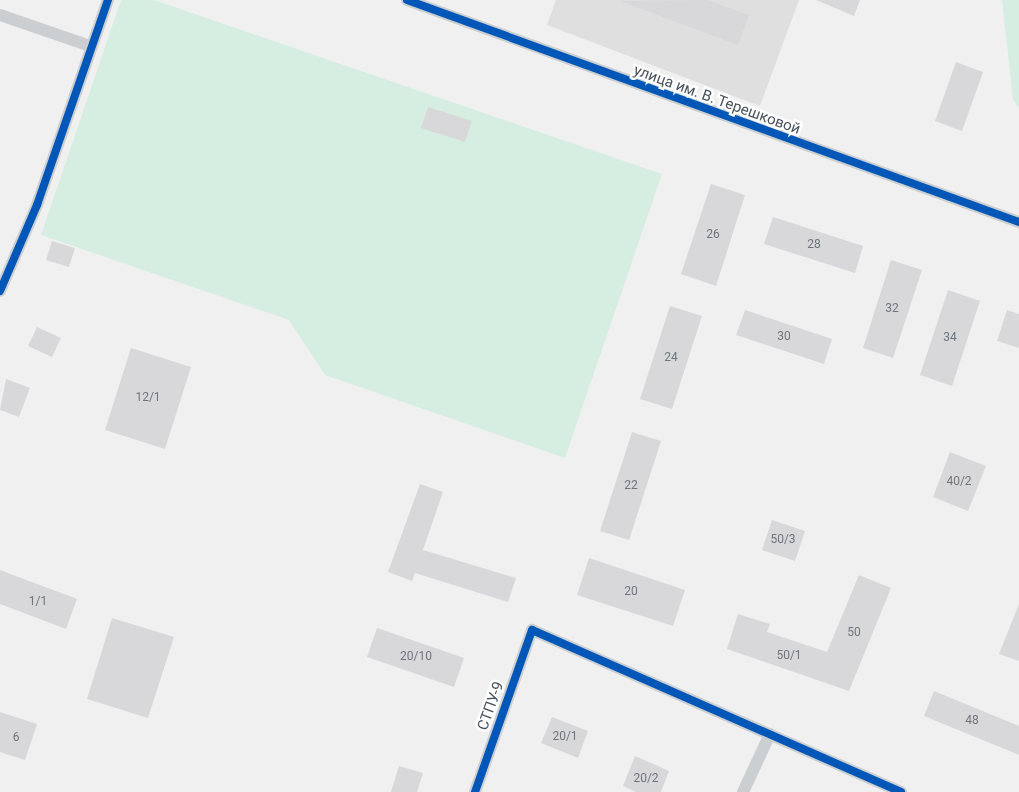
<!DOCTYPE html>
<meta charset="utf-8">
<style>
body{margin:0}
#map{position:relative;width:1019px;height:792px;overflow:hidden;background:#f1f0f0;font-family:Roboto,sans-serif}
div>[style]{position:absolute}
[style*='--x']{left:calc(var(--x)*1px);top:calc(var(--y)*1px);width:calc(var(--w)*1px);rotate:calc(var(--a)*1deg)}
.education>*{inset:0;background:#dfdfe0}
.green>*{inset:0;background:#d6eee1}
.building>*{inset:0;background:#d8d8db}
.street>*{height:12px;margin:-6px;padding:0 6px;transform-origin:6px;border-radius:6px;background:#cccfd1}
.cycleway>*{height:8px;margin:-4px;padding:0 4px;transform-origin:4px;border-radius:4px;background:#0057b8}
span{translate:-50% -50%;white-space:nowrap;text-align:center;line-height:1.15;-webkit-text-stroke:5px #fff;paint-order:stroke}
.number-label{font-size:12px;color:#6e757d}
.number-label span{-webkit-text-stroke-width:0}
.street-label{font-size:15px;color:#48525c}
</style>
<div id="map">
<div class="education">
<div style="clip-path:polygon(556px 0,799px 0,760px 106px,547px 25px)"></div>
</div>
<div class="green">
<div style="clip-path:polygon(121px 0,154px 0,662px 174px,565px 458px,325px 375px,289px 320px,41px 235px)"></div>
<div style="clip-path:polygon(1002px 0,1019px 0,1019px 108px,1013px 100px)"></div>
</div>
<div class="building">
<div style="clip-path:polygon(708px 0,749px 15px,738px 45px,620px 1px)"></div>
<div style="clip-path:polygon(816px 0,860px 0,854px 16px)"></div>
<div style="clip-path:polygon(956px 62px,983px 72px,962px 131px,935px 121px)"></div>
<div style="clip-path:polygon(428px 107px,472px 121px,465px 142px,421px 128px)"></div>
<div style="clip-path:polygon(711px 184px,745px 195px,716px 286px,681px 274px)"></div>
<div style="clip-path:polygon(773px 217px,863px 246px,855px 273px,764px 244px)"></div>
<div style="clip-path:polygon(52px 241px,75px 248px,69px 267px,46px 260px)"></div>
<div style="clip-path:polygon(891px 260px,922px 270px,893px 358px,863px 348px)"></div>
<div style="clip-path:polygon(948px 290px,980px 301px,952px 386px,920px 375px)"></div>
<div style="clip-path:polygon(670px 306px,702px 316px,672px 409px,640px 399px)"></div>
<div style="clip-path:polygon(745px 310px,832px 339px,824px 364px,736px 335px)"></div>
<div style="clip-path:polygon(1007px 310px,1019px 314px,1019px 348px,997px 341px)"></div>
<div style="clip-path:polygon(37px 327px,61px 338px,52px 357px,28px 346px)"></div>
<div style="clip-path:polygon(131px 348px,191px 367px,165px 449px,105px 430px)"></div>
<div style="clip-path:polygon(6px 379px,30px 388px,19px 417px,0 410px)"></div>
<div style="clip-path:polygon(632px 432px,661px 441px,629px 540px,600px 531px)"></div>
<div style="clip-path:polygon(950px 452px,986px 466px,968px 511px,933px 497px)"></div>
<div style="clip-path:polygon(420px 484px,443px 492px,423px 550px,516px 578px,508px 602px,415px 573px,412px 581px,388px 572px)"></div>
<div style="clip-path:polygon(772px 520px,805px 531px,795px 561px,762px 550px)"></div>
<div style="clip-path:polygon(589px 558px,685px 590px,673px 626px,577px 595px)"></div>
<div style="clip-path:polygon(0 570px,77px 599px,66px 629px,0 604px)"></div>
<div style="clip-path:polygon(859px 575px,891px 588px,849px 691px,727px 649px,738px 614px,770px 624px,767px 632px,827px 652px)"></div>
<div style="clip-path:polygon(1019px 604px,1019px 661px,999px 654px)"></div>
<div style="clip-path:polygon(112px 618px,174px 637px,148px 718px,87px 699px)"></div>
<div style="clip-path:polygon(377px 628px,464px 658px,454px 687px,367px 657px)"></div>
<div style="clip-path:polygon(934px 691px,1019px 726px,1019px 755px,924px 716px)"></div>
<div style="clip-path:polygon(0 712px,37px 724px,25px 760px,0 752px)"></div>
<div style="clip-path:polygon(552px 717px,588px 731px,578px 758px,541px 743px)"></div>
<div style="clip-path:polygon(635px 756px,669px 771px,661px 792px,636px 792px,623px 786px)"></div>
<div style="clip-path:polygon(399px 766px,423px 773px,417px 792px,391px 792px)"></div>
</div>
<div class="street">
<div style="--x:407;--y:0;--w:651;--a:19.94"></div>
<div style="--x:0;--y:15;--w:95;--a:19"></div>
<div style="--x:0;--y:291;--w:94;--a:-66.7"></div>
<div style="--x:37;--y:205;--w:217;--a:-70.9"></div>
<div style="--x:475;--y:792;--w:172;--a:-70.6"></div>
<div style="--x:532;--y:630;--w:403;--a:23.7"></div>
<div style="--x:743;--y:792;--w:64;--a:-65"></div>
</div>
<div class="cycleway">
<div style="--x:407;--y:0;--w:651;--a:19.94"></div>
<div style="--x:0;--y:291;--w:94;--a:-66.7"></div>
<div style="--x:37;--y:205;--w:217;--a:-70.9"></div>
<div style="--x:475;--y:792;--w:172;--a:-70.6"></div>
<div style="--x:532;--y:630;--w:403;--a:23.7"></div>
</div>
<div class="number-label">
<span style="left:713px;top:235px">26</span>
<span style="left:814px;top:245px">28</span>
<span style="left:892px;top:309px">32</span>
<span style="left:784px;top:337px">30</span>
<span style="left:950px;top:338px">34</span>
<span style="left:671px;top:358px">24</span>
<span style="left:148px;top:398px">12/1</span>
<span style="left:959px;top:482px">40/2</span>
<span style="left:631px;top:486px">22</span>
<span style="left:783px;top:540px">50/3</span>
<span style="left:631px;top:592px">20</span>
<span style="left:38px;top:602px">1/1</span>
<span style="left:854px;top:633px">50</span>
<span style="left:789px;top:656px">50/1</span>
<span style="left:416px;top:657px">20/10</span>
<span style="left:972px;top:721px">48</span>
<span style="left:565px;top:737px">20/1</span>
<span style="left:16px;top:738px">6</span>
<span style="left:646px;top:779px">20/2</span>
</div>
<div class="street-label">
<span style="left:717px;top:100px;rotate:20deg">улица им. В. Терешковой</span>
<span style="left:491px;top:706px;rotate:-70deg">СТПУ-9</span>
</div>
</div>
